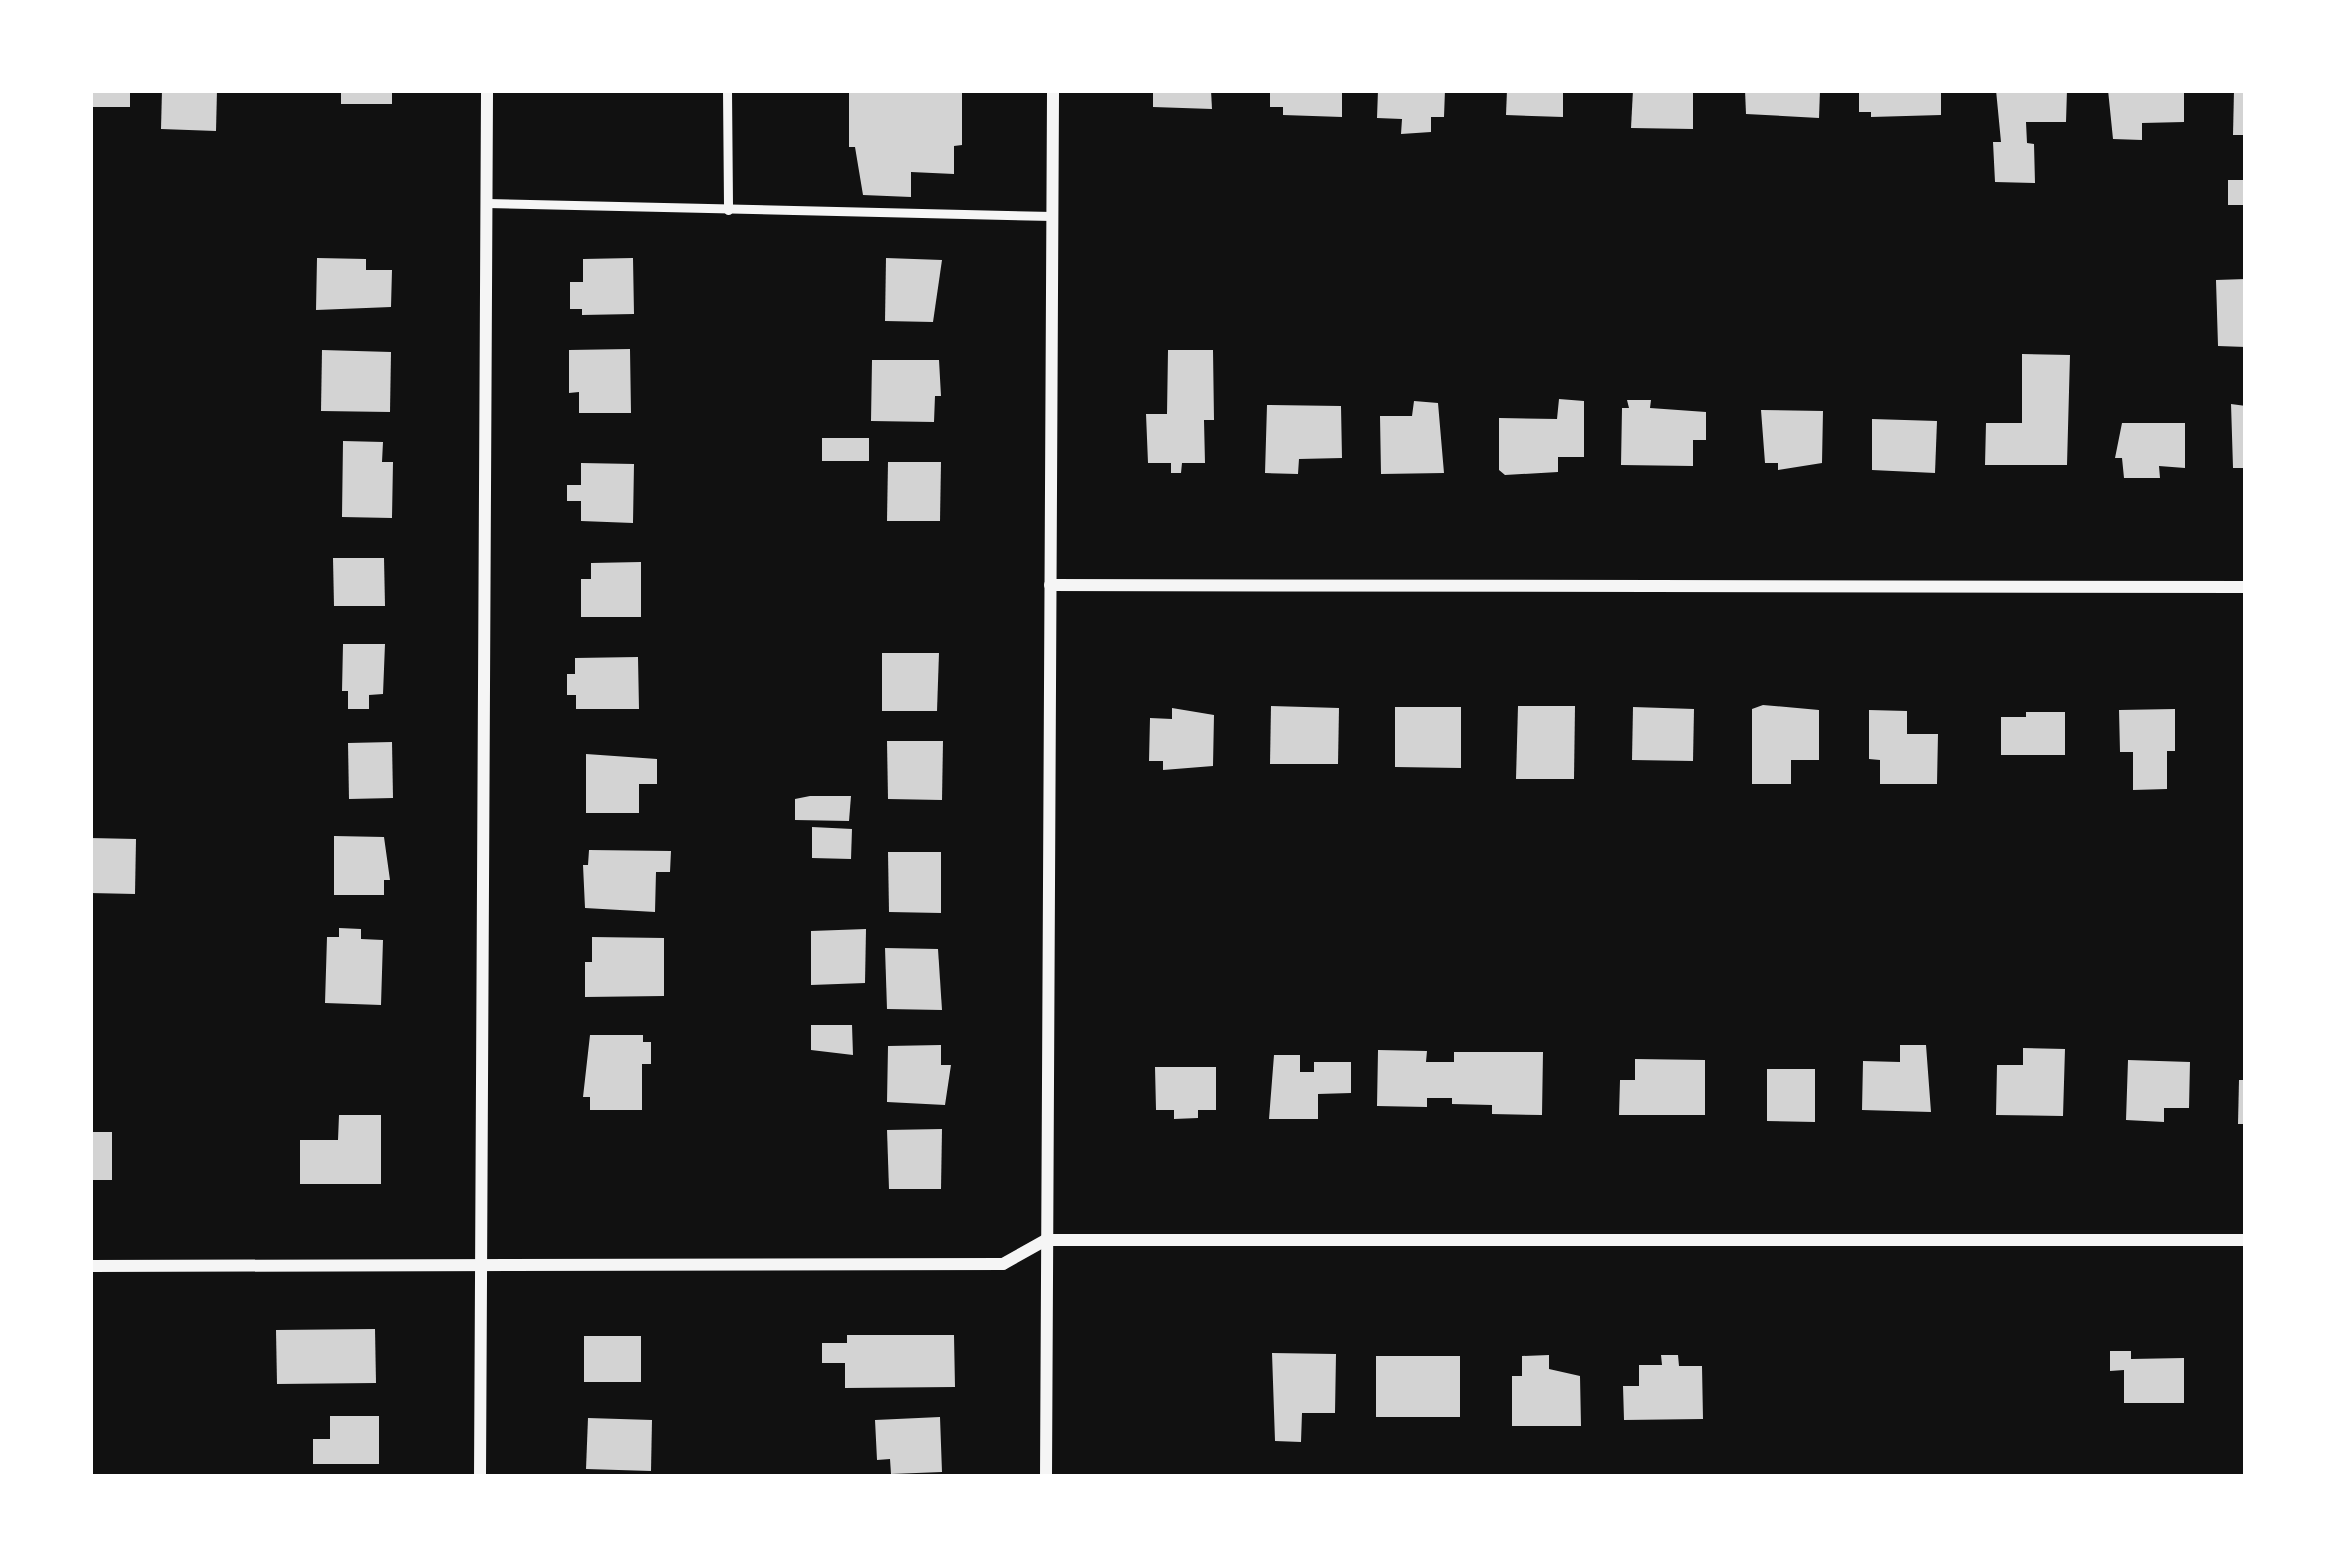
<!DOCTYPE html>
<style>
body{margin:0}
#map{position:relative;width:2336px;height:1567px;overflow:hidden;background:#111;font-family:Jost,sans-serif}
div>[style]{position:absolute}
[style*='--x']{left:calc(var(--x)*1px);top:calc(var(--y)*1px);width:calc(var(--w)*1px);rotate:calc(var(--a)*1deg)}
.building>*{inset:0;background:#d3d3d3}
.service>*{height:9px;margin:-4.5px;padding:0 4.5px;transform-origin:4.5px;border-radius:4.5px;background:#f5f5f5}
.minor>*{height:12px;margin:-6px;padding:0 6px;transform-origin:6px;border-radius:6px;background:#f5f5f5}
span{translate:-50% -50%;white-space:nowrap;text-align:center;line-height:1.15;-webkit-text-stroke:9px #fff;paint-order:stroke}
.frame{position:absolute;inset:0;border:93px solid #fff;pointer-events:none}
</style>
<div id="map">
<div class="building">
<div style="clip-path:polygon(90px 90px,130px 90px,130px 107px,90px 107px)"></div>
<div style="clip-path:polygon(162px 90px,217px 90px,216px 131px,161px 129px)"></div>
<div style="clip-path:polygon(341px 90px,392px 90px,392px 104px,341px 104px)"></div>
<div style="clip-path:polygon(849px 90px,962px 90px,962px 145px,954px 146px,954px 174px,911px 172px,911px 197px,863px 195px,855px 147px,849px 147px)"></div>
<div style="clip-path:polygon(1153px 90px,1211px 90px,1212px 109px,1153px 107px)"></div>
<div style="clip-path:polygon(1270px 90px,1342px 90px,1342px 117px,1283px 115px,1283px 107px,1270px 107px)"></div>
<div style="clip-path:polygon(1378px 90px,1445px 90px,1444px 117px,1431px 117px,1431px 132px,1401px 134px,1402px 119px,1377px 118px)"></div>
<div style="clip-path:polygon(1507px 90px,1563px 90px,1563px 117px,1506px 115px)"></div>
<div style="clip-path:polygon(1633px 90px,1693px 90px,1693px 129px,1631px 128px)"></div>
<div style="clip-path:polygon(1745px 90px,1820px 90px,1819px 118px,1746px 114px)"></div>
<div style="clip-path:polygon(1859px 90px,1941px 90px,1941px 115px,1871px 117px,1871px 112px,1859px 112px)"></div>
<div style="clip-path:polygon(1996px 90px,2067px 90px,2066px 122px,2026px 122px,2027px 143px,2034px 144px,2035px 183px,1995px 182px,1993px 142px,2001px 142px)"></div>
<div style="clip-path:polygon(2108px 90px,2184px 90px,2184px 122px,2142px 123px,2142px 140px,2113px 139px)"></div>
<div style="clip-path:polygon(2234px 90px,2246px 90px,2246px 135px,2233px 135px)"></div>
<div style="clip-path:polygon(2228px 180px,2246px 180px,2246px 205px,2228px 205px)"></div>
<div style="clip-path:polygon(317px 258px,366px 259px,366px 270px,392px 270px,391px 307px,316px 310px)"></div>
<div style="clip-path:polygon(633px 258px,634px 314px,582px 315px,582px 309px,570px 309px,570px 282px,583px 282px,583px 259px)"></div>
<div style="clip-path:polygon(886px 258px,942px 260px,933px 322px,885px 321px)"></div>
<div style="clip-path:polygon(2246px 279px,2246px 347px,2218px 346px,2216px 280px)"></div>
<div style="clip-path:polygon(630px 349px,631px 413px,579px 413px,579px 392px,569px 393px,569px 350px)"></div>
<div style="clip-path:polygon(322px 350px,391px 352px,390px 412px,321px 411px)"></div>
<div style="clip-path:polygon(1168px 350px,1213px 350px,1214px 420px,1204px 420px,1205px 463px,1182px 463px,1181px 473px,1171px 473px,1171px 463px,1148px 463px,1146px 414px,1167px 414px)"></div>
<div style="clip-path:polygon(2022px 354px,2070px 355px,2067px 465px,1985px 465px,1986px 423px,2022px 423px)"></div>
<div style="clip-path:polygon(872px 360px,939px 360px,941px 396px,935px 396px,934px 422px,871px 421px)"></div>
<div style="clip-path:polygon(1559px 399px,1584px 401px,1584px 457px,1558px 457px,1558px 472px,1505px 475px,1499px 470px,1499px 418px,1557px 419px)"></div>
<div style="clip-path:polygon(1627px 400px,1651px 400px,1650px 408px,1706px 412px,1706px 440px,1693px 440px,1693px 466px,1621px 465px,1622px 408px,1629px 408px)"></div>
<div style="clip-path:polygon(1414px 401px,1438px 403px,1444px 473px,1381px 474px,1380px 416px,1412px 416px)"></div>
<div style="clip-path:polygon(2231px 404px,2246px 406px,2246px 468px,2233px 468px)"></div>
<div style="clip-path:polygon(1267px 405px,1341px 406px,1342px 458px,1299px 459px,1298px 474px,1265px 473px)"></div>
<div style="clip-path:polygon(1761px 410px,1823px 411px,1822px 463px,1778px 470px,1778px 463px,1765px 463px)"></div>
<div style="clip-path:polygon(1872px 419px,1937px 421px,1935px 473px,1872px 470px)"></div>
<div style="clip-path:polygon(2122px 423px,2185px 423px,2185px 468px,2159px 466px,2160px 478px,2124px 478px,2122px 458px,2115px 458px)"></div>
<div style="clip-path:polygon(822px 438px,869px 438px,869px 461px,822px 461px)"></div>
<div style="clip-path:polygon(343px 441px,383px 442px,382px 462px,393px 462px,392px 518px,342px 517px)"></div>
<div style="clip-path:polygon(888px 462px,941px 462px,940px 521px,887px 521px)"></div>
<div style="clip-path:polygon(581px 463px,634px 464px,633px 523px,581px 521px,581px 501px,567px 501px,567px 485px,581px 485px)"></div>
<div style="clip-path:polygon(333px 558px,384px 558px,385px 606px,334px 606px)"></div>
<div style="clip-path:polygon(641px 562px,641px 617px,581px 617px,581px 579px,591px 579px,591px 563px)"></div>
<div style="clip-path:polygon(343px 644px,385px 644px,383px 694px,369px 695px,369px 709px,348px 709px,348px 691px,342px 691px)"></div>
<div style="clip-path:polygon(882px 653px,939px 653px,937px 711px,882px 711px)"></div>
<div style="clip-path:polygon(638px 657px,639px 709px,576px 709px,576px 695px,567px 695px,567px 674px,575px 674px,575px 658px)"></div>
<div style="clip-path:polygon(1763px 705px,1819px 710px,1819px 760px,1791px 760px,1791px 784px,1752px 784px,1752px 709px)"></div>
<div style="clip-path:polygon(1271px 706px,1339px 708px,1338px 764px,1270px 764px)"></div>
<div style="clip-path:polygon(1518px 706px,1575px 706px,1574px 779px,1516px 779px)"></div>
<div style="clip-path:polygon(1395px 707px,1461px 707px,1461px 768px,1395px 767px)"></div>
<div style="clip-path:polygon(1633px 707px,1694px 709px,1693px 761px,1632px 760px)"></div>
<div style="clip-path:polygon(1172px 708px,1214px 715px,1213px 766px,1163px 770px,1163px 761px,1149px 761px,1150px 718px,1172px 719px)"></div>
<div style="clip-path:polygon(2175px 709px,2175px 751px,2167px 751px,2167px 789px,2133px 790px,2133px 752px,2120px 752px,2119px 710px)"></div>
<div style="clip-path:polygon(1869px 710px,1907px 711px,1907px 734px,1938px 734px,1937px 784px,1880px 784px,1880px 760px,1869px 759px)"></div>
<div style="clip-path:polygon(2026px 712px,2065px 712px,2065px 755px,2001px 755px,2001px 717px,2026px 717px)"></div>
<div style="clip-path:polygon(887px 741px,943px 741px,942px 800px,888px 799px)"></div>
<div style="clip-path:polygon(392px 742px,393px 798px,349px 799px,348px 743px)"></div>
<div style="clip-path:polygon(586px 754px,657px 759px,657px 784px,639px 784px,639px 813px,586px 813px)"></div>
<div style="clip-path:polygon(810px 796px,851px 796px,849px 821px,795px 820px,795px 799px)"></div>
<div style="clip-path:polygon(812px 827px,852px 829px,851px 859px,812px 858px)"></div>
<div style="clip-path:polygon(334px 836px,384px 837px,390px 880px,384px 880px,384px 895px,334px 895px)"></div>
<div style="clip-path:polygon(90px 838px,136px 839px,135px 894px,90px 893px)"></div>
<div style="clip-path:polygon(589px 850px,671px 851px,670px 872px,656px 872px,655px 912px,585px 908px,583px 865px,588px 865px)"></div>
<div style="clip-path:polygon(888px 852px,941px 852px,941px 913px,889px 912px)"></div>
<div style="clip-path:polygon(339px 928px,361px 929px,361px 939px,383px 940px,381px 1005px,325px 1003px,327px 937px,339px 937px)"></div>
<div style="clip-path:polygon(866px 929px,865px 983px,811px 985px,811px 931px)"></div>
<div style="clip-path:polygon(592px 937px,664px 938px,664px 996px,585px 997px,585px 962px,592px 962px)"></div>
<div style="clip-path:polygon(885px 948px,938px 949px,942px 1010px,887px 1009px)"></div>
<div style="clip-path:polygon(811px 1025px,852px 1025px,853px 1055px,811px 1050px)"></div>
<div style="clip-path:polygon(590px 1035px,643px 1035px,643px 1042px,651px 1042px,651px 1064px,642px 1064px,642px 1110px,590px 1110px,590px 1097px,583px 1097px)"></div>
<div style="clip-path:polygon(941px 1045px,941px 1065px,951px 1065px,945px 1105px,887px 1102px,888px 1046px)"></div>
<div style="clip-path:polygon(1900px 1045px,1926px 1045px,1931px 1112px,1862px 1110px,1863px 1061px,1900px 1062px)"></div>
<div style="clip-path:polygon(2023px 1048px,2065px 1049px,2063px 1116px,1996px 1115px,1997px 1065px,2023px 1065px)"></div>
<div style="clip-path:polygon(1378px 1050px,1427px 1051px,1426px 1062px,1454px 1062px,1454px 1052px,1543px 1052px,1542px 1115px,1492px 1114px,1492px 1105px,1452px 1104px,1452px 1098px,1427px 1098px,1427px 1107px,1377px 1106px)"></div>
<div style="clip-path:polygon(1274px 1055px,1300px 1055px,1300px 1072px,1314px 1072px,1314px 1062px,1351px 1062px,1351px 1093px,1318px 1094px,1318px 1119px,1269px 1119px)"></div>
<div style="clip-path:polygon(1635px 1059px,1705px 1060px,1705px 1115px,1619px 1115px,1620px 1080px,1635px 1080px)"></div>
<div style="clip-path:polygon(2128px 1060px,2190px 1062px,2189px 1108px,2164px 1108px,2164px 1122px,2126px 1120px)"></div>
<div style="clip-path:polygon(1155px 1067px,1216px 1067px,1216px 1110px,1198px 1110px,1198px 1118px,1174px 1119px,1174px 1110px,1156px 1110px)"></div>
<div style="clip-path:polygon(1767px 1069px,1815px 1069px,1815px 1122px,1767px 1121px)"></div>
<div style="clip-path:polygon(2239px 1080px,2246px 1080px,2246px 1124px,2238px 1124px)"></div>
<div style="clip-path:polygon(339px 1115px,381px 1115px,381px 1184px,300px 1184px,300px 1140px,338px 1140px)"></div>
<div style="clip-path:polygon(942px 1129px,941px 1189px,889px 1189px,887px 1130px)"></div>
<div style="clip-path:polygon(90px 1132px,112px 1132px,112px 1180px,90px 1180px)"></div>
<div style="clip-path:polygon(375px 1329px,376px 1383px,277px 1384px,276px 1330px)"></div>
<div style="clip-path:polygon(847px 1335px,954px 1335px,955px 1387px,845px 1388px,845px 1363px,822px 1363px,822px 1343px,847px 1343px)"></div>
<div style="clip-path:polygon(584px 1336px,641px 1336px,641px 1382px,584px 1382px)"></div>
<div style="clip-path:polygon(2110px 1351px,2131px 1351px,2131px 1359px,2184px 1358px,2184px 1403px,2124px 1403px,2124px 1370px,2110px 1371px)"></div>
<div style="clip-path:polygon(1272px 1353px,1336px 1354px,1335px 1413px,1302px 1413px,1301px 1442px,1275px 1441px)"></div>
<div style="clip-path:polygon(1549px 1355px,1549px 1369px,1580px 1376px,1581px 1426px,1512px 1426px,1512px 1376px,1522px 1376px,1522px 1356px)"></div>
<div style="clip-path:polygon(1661px 1355px,1678px 1355px,1679px 1366px,1702px 1366px,1703px 1419px,1624px 1420px,1623px 1386px,1639px 1386px,1639px 1365px,1662px 1365px)"></div>
<div style="clip-path:polygon(1376px 1356px,1460px 1356px,1460px 1417px,1376px 1417px)"></div>
<div style="clip-path:polygon(330px 1416px,379px 1416px,379px 1464px,313px 1464px,313px 1439px,330px 1439px)"></div>
<div style="clip-path:polygon(940px 1417px,942px 1472px,891px 1474px,890px 1459px,877px 1460px,875px 1420px)"></div>
<div style="clip-path:polygon(588px 1418px,652px 1420px,651px 1471px,586px 1469px)"></div>
</div>
<div class="service">
<div style="--x:727;--y:90;--w:120;--a:89.5"></div>
<div style="--x:487;--y:203;--w:565;--a:1.32"></div>
</div>
<div class="minor">
<div style="--x:1050;--y:585;--w:1196;--a:0.1"></div>
<div style="--x:90;--y:1266;--w:913;--a:-0.13"></div>
<div style="--x:1003;--y:1264;--w:49;--a:-29.2"></div>
<div style="--x:1046;--y:1240;--w:1200;--a:0"></div>
<div style="--x:480;--y:1477;--w:1387;--a:-89.71"></div>
<div style="--x:1046;--y:1477;--w:1387;--a:-89.71"></div>
</div>
<div class="frame"></div>
</div>
